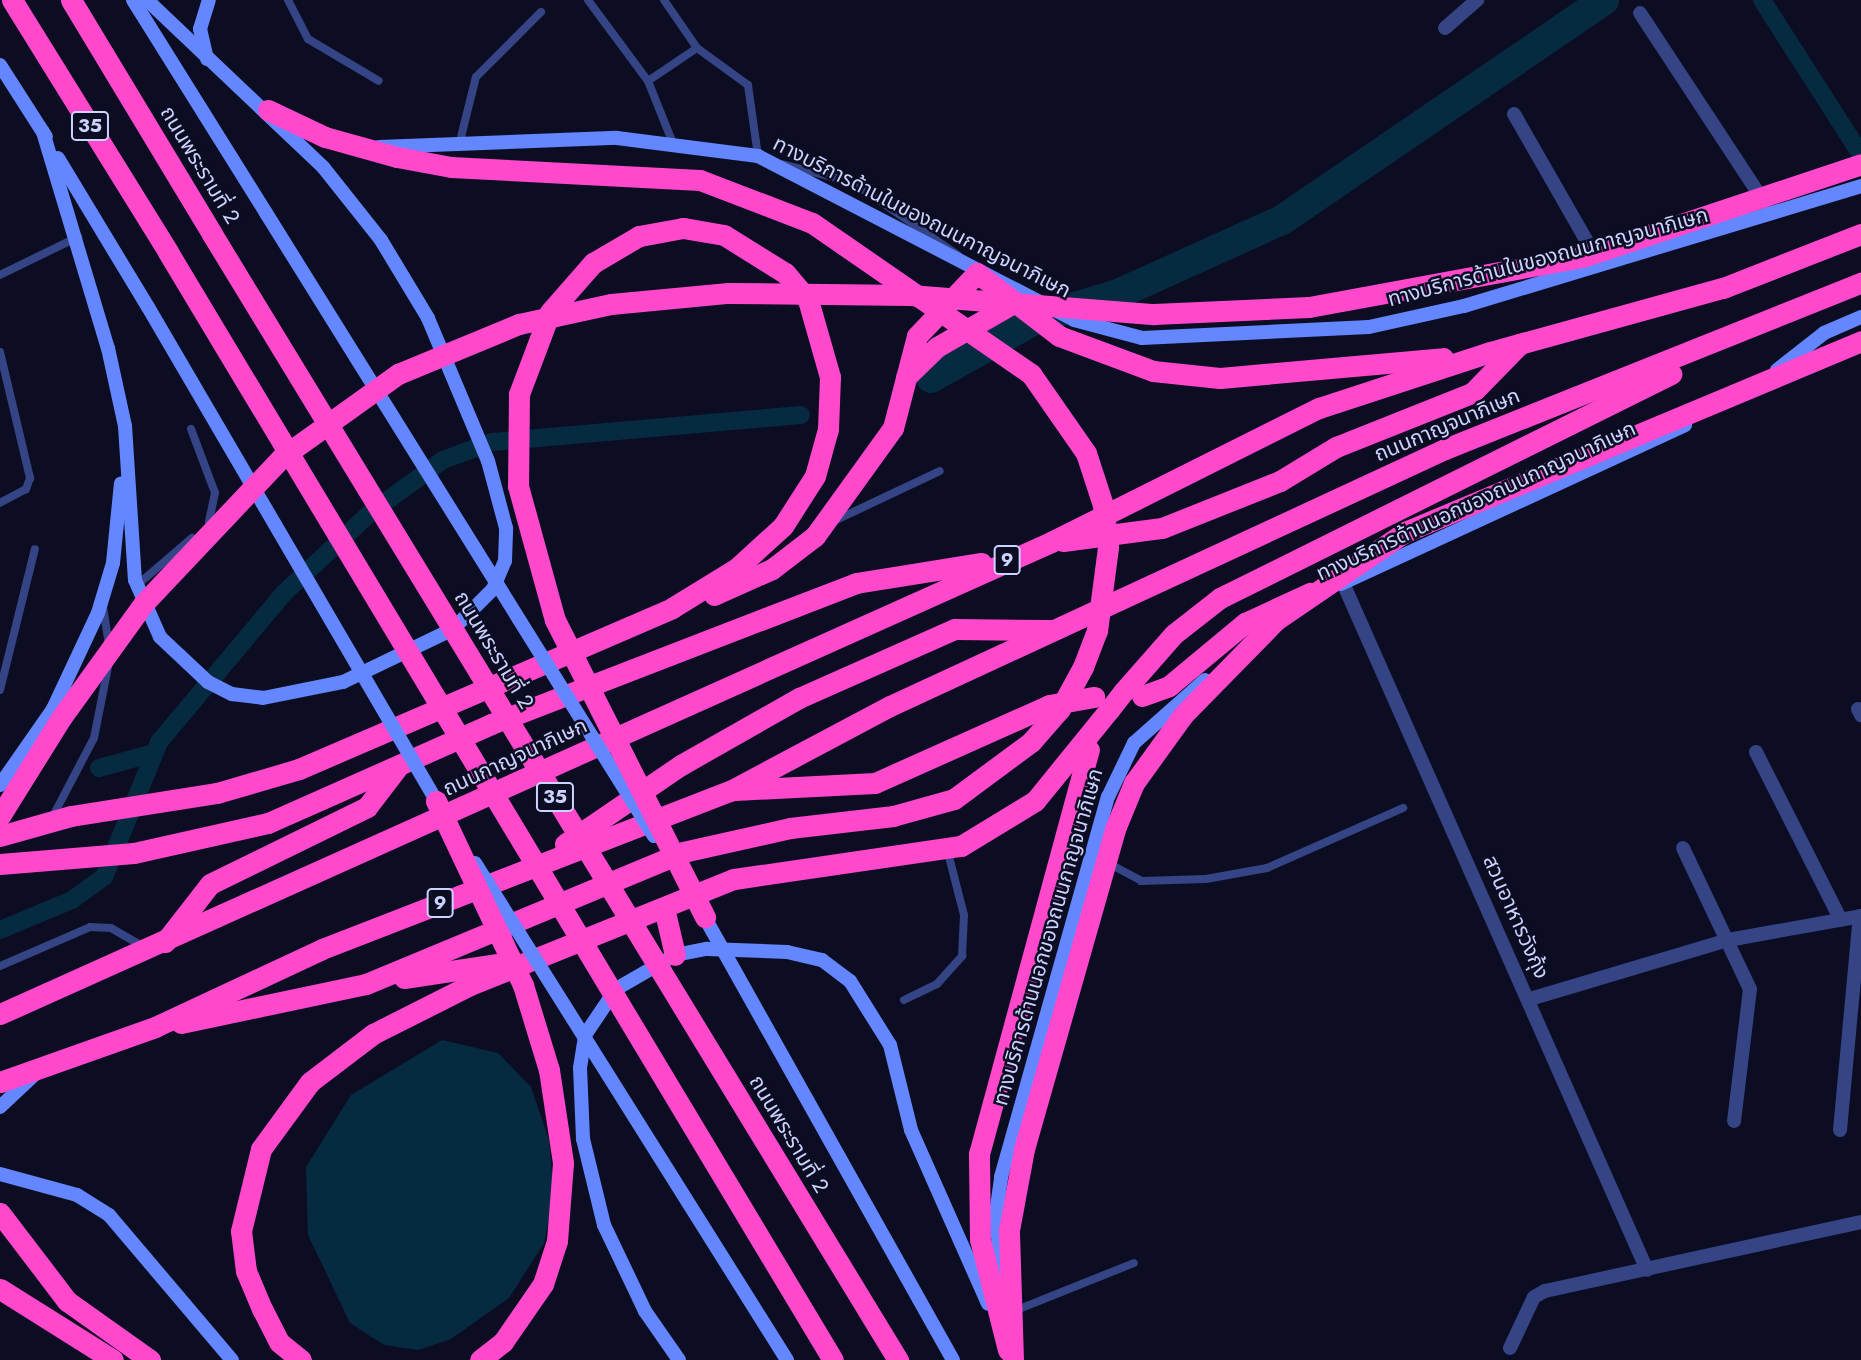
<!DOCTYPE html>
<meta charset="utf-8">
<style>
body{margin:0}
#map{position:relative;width:1861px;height:1360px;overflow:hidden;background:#0c0d22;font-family:Jost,"Noto Sans Thai",sans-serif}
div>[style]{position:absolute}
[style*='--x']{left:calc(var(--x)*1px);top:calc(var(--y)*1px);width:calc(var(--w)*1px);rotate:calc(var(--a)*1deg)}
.water>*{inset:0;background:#062a40}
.canal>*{height:18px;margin:-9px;padding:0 9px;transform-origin:9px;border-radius:9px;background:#062a40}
.river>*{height:30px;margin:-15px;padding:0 15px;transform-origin:15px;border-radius:15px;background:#062a40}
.lane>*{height:8px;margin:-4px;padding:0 4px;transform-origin:4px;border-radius:4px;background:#344484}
.street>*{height:14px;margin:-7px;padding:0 7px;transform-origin:7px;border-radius:7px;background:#344484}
.secondary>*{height:14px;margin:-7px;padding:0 7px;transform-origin:7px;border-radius:7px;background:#6486ff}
.highway>*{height:21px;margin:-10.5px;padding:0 10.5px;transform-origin:10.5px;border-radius:10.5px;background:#ff48cc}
.secondary-bridge>*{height:14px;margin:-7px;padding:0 7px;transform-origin:7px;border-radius:7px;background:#6486ff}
.highway-bridge>*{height:21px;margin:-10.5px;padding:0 10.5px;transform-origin:10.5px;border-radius:10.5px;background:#ff48cc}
span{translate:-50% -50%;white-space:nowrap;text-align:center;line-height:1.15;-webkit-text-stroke:5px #0c0d22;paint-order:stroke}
.shield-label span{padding:2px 5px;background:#0c0d22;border:2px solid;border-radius:5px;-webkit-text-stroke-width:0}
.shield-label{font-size:19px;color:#cdd3ff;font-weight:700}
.street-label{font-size:21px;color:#cdd3ff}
</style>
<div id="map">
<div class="water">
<div style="clip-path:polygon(442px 1040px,498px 1053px,531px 1087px,549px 1140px,554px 1196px,544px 1243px,509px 1298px,451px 1339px,418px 1350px,384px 1345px,350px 1323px,308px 1235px,306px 1167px,351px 1095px)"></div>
</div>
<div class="canal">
<div style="--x:1762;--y:0;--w:184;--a:57.4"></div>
<div style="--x:99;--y:768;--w:57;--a:-15.3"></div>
<div style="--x:0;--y:930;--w:78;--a:-22.6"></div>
<div style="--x:72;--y:900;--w:39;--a:-36"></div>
<div style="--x:104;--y:877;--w:146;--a:-67.8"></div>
<div style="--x:159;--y:742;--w:196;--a:-50"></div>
<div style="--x:285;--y:592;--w:116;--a:-42.9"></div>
<div style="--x:370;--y:513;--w:90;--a:-36"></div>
<div style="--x:443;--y:460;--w:52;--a:-20.2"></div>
<div style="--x:492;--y:442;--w:310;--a:-5"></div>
</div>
<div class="river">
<div style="--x:931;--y:378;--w:123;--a:-29.3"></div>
<div style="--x:1038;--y:318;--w:84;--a:-16.7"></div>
<div style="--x:1118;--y:294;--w:180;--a:-24.3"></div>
<div style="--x:1282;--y:220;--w:390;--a:-34.3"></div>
</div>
<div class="lane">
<div style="--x:288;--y:0;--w:44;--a:62.9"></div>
<div style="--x:308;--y:39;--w:82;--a:30.6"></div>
<div style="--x:588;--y:0;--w:101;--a:53.5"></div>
<div style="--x:648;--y:81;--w:65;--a:68.2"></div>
<div style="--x:664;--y:0;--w:58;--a:55.5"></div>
<div style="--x:697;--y:48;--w:63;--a:36"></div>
<div style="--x:748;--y:85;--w:72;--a:82"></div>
<div style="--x:648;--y:81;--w:59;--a:-34"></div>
<div style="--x:459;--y:145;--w:70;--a:-76"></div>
<div style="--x:476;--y:77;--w:92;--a:-45"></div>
<div style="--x:781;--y:164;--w:73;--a:14.2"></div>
<div style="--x:852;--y:182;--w:129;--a:34.6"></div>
<div style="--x:0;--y:275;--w:87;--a:-26"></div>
<div style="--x:0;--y:352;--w:130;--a:76.6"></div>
<div style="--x:30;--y:478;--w:12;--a:110"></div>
<div style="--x:26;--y:489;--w:30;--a:152"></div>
<div style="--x:191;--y:429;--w:68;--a:69.4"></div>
<div style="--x:215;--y:493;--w:29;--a:102"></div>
<div style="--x:832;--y:522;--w:119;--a:-25.3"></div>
<div style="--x:136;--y:586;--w:74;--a:-40.6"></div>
<div style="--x:103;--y:607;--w:36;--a:81"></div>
<div style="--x:0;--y:690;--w:145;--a:-76.1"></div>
<div style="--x:53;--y:816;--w:88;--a:-62.3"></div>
<div style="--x:94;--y:738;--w:77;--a:-78.8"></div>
<div style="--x:1106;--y:862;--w:40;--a:28"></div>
<div style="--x:1141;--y:881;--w:65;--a:-1.8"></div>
<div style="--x:1206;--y:879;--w:62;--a:-10.2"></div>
<div style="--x:1267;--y:868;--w:149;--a:-23.8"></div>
<div style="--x:0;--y:966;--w:98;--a:-23.4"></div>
<div style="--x:90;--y:927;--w:21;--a:3"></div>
<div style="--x:111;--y:928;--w:36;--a:30"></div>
<div style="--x:904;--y:1000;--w:37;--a:-26"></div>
<div style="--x:937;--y:984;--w:38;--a:-48"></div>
<div style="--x:962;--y:956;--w:41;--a:-87.2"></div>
<div style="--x:964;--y:915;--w:68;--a:-104.4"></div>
<div style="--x:1014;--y:1311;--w:129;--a:-21.8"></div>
</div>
<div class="street">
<div style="--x:1640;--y:13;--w:227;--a:56.7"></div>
<div style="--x:1445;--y:28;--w:43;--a:-41.2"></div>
<div style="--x:1514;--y:114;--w:167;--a:60.2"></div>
<div style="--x:1343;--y:583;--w:751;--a:66.13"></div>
<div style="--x:1858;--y:709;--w:7;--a:63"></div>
<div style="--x:1756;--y:752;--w:188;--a:63.2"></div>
<div style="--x:1683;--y:848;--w:156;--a:64.6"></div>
<div style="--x:1750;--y:989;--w:133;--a:96.9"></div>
<div style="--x:1530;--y:999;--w:207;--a:-16.6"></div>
<div style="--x:1728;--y:940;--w:135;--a:-10.2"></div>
<div style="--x:1840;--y:1130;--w:215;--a:-84.7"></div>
<div style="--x:1510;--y:1348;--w:56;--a:-64.8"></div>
<div style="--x:1534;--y:1297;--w:13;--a:-29"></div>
<div style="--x:1545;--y:1291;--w:323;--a:-12.3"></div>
</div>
<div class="secondary">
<div style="--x:133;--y:0;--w:251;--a:58"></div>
<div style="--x:207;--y:59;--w:31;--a:-103"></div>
<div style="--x:200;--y:29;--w:30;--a:-73"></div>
<div style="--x:0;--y:65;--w:85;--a:57.4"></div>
<div style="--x:43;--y:132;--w:226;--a:73.3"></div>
<div style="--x:108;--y:348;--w:80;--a:77.7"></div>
<div style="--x:125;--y:426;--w:154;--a:86.3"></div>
<div style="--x:135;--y:580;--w:62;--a:66.3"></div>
<div style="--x:160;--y:637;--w:66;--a:43.2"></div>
<div style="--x:208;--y:682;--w:27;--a:27"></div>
<div style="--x:232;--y:694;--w:31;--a:7"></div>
<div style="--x:263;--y:698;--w:82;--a:-11.3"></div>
<div style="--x:343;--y:682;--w:122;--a:-25.7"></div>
<div style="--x:453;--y:629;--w:57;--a:-45"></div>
<div style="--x:493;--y:589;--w:30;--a:-67"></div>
<div style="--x:505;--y:561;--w:33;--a:-88"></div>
<div style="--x:506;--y:528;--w:69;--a:-105"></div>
<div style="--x:488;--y:461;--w:155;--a:-112.8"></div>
<div style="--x:428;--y:318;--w:91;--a:-121.1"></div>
<div style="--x:381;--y:240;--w:93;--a:-128.5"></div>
<div style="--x:323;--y:167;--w:243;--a:-136.5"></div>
<div style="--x:379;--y:147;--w:238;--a:-2.2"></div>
<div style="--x:617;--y:138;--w:142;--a:7.3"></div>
<div style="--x:758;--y:156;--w:356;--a:27.4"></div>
<div style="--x:1074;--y:320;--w:70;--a:14.8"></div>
<div style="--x:1142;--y:338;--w:227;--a:-2.8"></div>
<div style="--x:1369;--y:327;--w:97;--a:-12.5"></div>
<div style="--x:1464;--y:306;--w:415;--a:-16.8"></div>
<div style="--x:58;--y:158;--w:174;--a:58.9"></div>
<div style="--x:1777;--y:370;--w:60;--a:-38.2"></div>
<div style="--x:1824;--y:333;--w:40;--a:-23.4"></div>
<div style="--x:1341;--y:584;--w:379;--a:-24.8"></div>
<div style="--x:0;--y:785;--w:93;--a:-55.1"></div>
<div style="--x:53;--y:709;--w:106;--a:-64.9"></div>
<div style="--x:98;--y:613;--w:52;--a:-73.3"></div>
<div style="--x:113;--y:563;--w:80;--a:-84.3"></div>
<div style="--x:0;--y:1107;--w:48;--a:-43.3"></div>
<div style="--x:0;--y:1174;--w:80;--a:15.3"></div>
<div style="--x:77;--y:1195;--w:38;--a:32"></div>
<div style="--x:109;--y:1215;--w:190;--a:49.7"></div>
<div style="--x:1003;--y:1292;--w:78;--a:-95.1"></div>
<div style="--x:996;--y:1214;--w:37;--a:-82"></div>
<div style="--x:1001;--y:1177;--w:395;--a:-74.3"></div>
<div style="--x:1108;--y:797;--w:60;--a:-64.3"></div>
<div style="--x:1134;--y:743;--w:95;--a:-41.6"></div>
<div style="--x:679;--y:1360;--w:60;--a:-124.8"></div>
<div style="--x:645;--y:1311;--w:95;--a:-115.5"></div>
<div style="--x:604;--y:1225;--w:89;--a:-103.7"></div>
<div style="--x:583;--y:1139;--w:71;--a:-92.4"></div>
<div style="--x:580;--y:1068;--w:33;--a:-81"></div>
<div style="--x:585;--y:1035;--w:55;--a:-56"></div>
<div style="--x:616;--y:989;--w:68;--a:-30"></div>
<div style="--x:675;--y:955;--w:33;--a:-11"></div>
<div style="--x:707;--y:949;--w:80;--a:2.1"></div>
<div style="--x:787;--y:952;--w:36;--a:13"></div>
<div style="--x:822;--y:960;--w:35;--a:37"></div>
<div style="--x:850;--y:981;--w:75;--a:58"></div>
<div style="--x:890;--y:1045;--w:88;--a:76.1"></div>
<div style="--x:911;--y:1130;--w:190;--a:66.1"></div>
</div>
<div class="highway">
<div style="--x:12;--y:0;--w:296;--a:58.2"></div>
<div style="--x:71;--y:0;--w:273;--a:58.9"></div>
<div style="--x:268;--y:110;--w:63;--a:25.3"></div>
<div style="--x:325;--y:137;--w:75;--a:15.5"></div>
<div style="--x:397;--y:157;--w:55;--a:10.5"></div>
<div style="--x:451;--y:167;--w:249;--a:3"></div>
<div style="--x:700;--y:180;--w:120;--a:21"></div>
<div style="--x:906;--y:377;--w:43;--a:-44.1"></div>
<div style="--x:937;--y:347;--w:90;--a:-30"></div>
<div style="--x:1063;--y:541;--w:100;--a:-7.5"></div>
<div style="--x:1162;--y:528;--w:127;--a:-21.7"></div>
<div style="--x:1280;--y:481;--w:66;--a:-31.3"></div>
<div style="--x:1336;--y:447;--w:146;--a:-21.7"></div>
<div style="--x:1472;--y:393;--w:69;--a:-45.6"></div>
<div style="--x:714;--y:595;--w:64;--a:-24.1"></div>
<div style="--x:772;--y:569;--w:54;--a:-37.5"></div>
<div style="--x:815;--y:536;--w:133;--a:-54.2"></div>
<div style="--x:893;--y:428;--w:95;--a:-75.4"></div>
<div style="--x:917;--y:336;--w:87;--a:-46.4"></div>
<div style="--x:977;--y:273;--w:103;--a:37.5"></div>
<div style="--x:1059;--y:336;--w:100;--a:20.4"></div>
<div style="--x:1153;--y:371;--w:67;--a:6"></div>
<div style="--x:1220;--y:378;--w:224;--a:-5.1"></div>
<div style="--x:1123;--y:692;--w:77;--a:-48.7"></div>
<div style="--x:1174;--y:634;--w:58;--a:-38"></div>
<div style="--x:1220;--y:598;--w:504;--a:-26.41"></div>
<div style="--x:1142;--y:696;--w:29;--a:-20"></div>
<div style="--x:1169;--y:686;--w:99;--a:-39.7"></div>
<div style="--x:1245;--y:623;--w:72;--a:-24.8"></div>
<div style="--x:735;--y:790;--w:140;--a:-2.9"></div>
<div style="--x:875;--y:783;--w:191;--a:-24.1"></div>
<div style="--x:1049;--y:705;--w:46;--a:-10.1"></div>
<div style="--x:0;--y:816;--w:115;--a:-58.1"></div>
<div style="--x:0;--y:836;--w:74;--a:-15.7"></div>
<div style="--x:71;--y:816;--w:148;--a:-9"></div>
<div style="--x:217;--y:793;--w:85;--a:-16.3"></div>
<div style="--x:299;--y:769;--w:406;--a:-23.3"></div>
<div style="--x:672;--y:608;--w:76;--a:-31.6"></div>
<div style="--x:737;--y:568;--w:62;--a:-42.4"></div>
<div style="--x:783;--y:526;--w:59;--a:-57.4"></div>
<div style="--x:815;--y:476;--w:49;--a:-74.5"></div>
<div style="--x:828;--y:429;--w:52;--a:-87.8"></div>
<div style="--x:830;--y:377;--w:80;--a:-105.9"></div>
<div style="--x:808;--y:300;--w:35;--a:-130"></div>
<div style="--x:785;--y:273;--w:72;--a:-148.1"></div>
<div style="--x:724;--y:235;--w:42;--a:-170.3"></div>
<div style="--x:683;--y:228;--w:45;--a:169.7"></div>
<div style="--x:565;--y:844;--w:140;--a:-34.3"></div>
<div style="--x:681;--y:765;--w:136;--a:-29.6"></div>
<div style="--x:799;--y:698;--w:171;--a:-23.9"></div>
<div style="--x:955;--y:629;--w:95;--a:0.6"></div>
<div style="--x:0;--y:864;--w:134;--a:-4.7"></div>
<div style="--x:134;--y:853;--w:137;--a:-12.6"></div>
<div style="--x:268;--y:823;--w:244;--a:-23.9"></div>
<div style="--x:491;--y:724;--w:391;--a:-21.1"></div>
<div style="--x:856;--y:583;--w:127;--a:-9.1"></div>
<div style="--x:664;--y:908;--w:48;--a:76.8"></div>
<div style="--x:165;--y:942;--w:73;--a:-52.2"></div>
<div style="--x:210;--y:884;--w:175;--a:-26.1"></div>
<div style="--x:367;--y:807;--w:49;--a:-52.4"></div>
<div style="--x:404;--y:978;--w:100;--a:-8.6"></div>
<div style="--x:0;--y:1014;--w:1152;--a:-24.18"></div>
<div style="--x:1051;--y:542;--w:300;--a:-26.6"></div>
<div style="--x:1319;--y:408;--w:180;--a:-18.1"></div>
<div style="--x:1490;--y:352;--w:242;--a:-15.4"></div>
<div style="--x:1723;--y:288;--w:148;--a:-21.4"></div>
<div style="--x:181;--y:1023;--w:189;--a:-11.9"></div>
<div style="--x:366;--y:984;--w:343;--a:-22.6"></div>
<div style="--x:683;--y:852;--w:110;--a:-12.6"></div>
<div style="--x:0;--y:1082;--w:164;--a:-19.5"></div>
<div style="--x:155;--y:1027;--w:184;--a:-25"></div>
<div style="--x:322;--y:949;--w:438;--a:-21.2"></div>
<div style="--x:730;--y:791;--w:181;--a:-28"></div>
<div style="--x:890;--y:706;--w:612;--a:-24.85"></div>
<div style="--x:1445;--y:449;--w:448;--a:-21.8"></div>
<div style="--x:0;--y:1213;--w:111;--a:52.7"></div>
<div style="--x:67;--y:1301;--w:102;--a:35.4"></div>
<div style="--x:0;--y:1289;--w:133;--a:32.1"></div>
<div style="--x:1008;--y:1350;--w:114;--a:-104.2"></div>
<div style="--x:980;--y:1239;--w:85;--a:-90.7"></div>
<div style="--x:979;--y:1154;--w:419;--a:-74.8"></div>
<div style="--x:301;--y:1360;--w:28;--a:-141"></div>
<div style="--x:279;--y:1342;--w:37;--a:-117"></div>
<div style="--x:262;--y:1309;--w:41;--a:-112.8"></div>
<div style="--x:246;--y:1271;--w:40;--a:-97.1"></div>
<div style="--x:241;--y:1231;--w:84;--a:-76.3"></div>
<div style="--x:261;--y:1149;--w:83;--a:-53.8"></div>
<div style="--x:310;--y:1082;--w:79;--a:-37.3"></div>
<div style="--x:373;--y:1034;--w:109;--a:-26.8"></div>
<div style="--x:470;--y:985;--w:284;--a:-21.9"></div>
<div style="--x:734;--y:879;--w:229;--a:-8.3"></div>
<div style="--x:961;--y:846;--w:87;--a:-31.3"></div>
<div style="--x:1035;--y:801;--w:117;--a:-50.9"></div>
</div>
<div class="secondary-bridge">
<div style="--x:266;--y:213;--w:734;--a:58.09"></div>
<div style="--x:148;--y:307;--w:579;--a:59.72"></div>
<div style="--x:475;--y:863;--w:587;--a:57.88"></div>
<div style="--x:700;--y:909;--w:517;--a:60.71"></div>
</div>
<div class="highway-bridge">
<div style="--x:212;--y:234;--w:1319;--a:58.65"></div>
<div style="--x:639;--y:236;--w:53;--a:149.6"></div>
<div style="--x:593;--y:263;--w:65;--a:131.3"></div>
<div style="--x:550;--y:312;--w:88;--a:110.7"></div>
<div style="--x:519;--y:394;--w:92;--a:90.6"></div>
<div style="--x:518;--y:486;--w:139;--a:74.6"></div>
<div style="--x:555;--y:620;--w:333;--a:63.2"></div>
<div style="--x:168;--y:252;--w:1292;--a:59.03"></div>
<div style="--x:1109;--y:710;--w:23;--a:-52"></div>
<div style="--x:61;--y:718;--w:142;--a:-54.2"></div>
<div style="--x:144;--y:603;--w:201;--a:-46.6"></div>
<div style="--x:282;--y:457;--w:143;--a:-35.6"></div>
<div style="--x:398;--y:374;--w:131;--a:-22.5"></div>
<div style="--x:519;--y:324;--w:94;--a:-12.3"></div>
<div style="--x:611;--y:304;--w:118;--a:-5.4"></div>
<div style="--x:728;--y:293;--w:182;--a:0.6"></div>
<div style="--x:910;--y:295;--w:245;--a:4.5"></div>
<div style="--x:1154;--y:314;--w:155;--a:-2.6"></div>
<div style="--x:1309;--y:307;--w:278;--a:-10.4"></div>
<div style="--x:1582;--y:257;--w:294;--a:-18.4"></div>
<div style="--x:436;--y:801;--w:204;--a:64.7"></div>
<div style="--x:523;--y:985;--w:89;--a:73"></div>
<div style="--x:549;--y:1070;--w:94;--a:81.4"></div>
<div style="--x:563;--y:1163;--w:78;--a:94.4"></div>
<div style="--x:557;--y:1241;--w:45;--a:108"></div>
<div style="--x:543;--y:1284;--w:70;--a:124.6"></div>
<div style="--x:503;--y:1342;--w:29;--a:142"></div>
<div style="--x:790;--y:828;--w:104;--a:-6.6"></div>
<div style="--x:893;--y:816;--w:63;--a:-15.6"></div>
<div style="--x:954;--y:799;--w:96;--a:-36.5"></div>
<div style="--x:1031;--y:742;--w:44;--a:-48.7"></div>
<div style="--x:1060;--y:709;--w:48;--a:-61.3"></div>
<div style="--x:1083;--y:667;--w:39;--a:-69"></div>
<div style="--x:1097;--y:631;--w:85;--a:-82.5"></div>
<div style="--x:1108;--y:547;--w:42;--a:-96.8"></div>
<div style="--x:1103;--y:505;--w:55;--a:-108.1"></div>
<div style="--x:1086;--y:453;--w:96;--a:-124.8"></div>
<div style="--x:1031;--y:374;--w:266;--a:-145.4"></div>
<div style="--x:1013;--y:1360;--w:130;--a:-91.8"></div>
<div style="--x:1009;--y:1230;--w:82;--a:-79.5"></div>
<div style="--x:1024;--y:1149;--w:333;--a:-74.1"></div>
<div style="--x:1115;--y:829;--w:50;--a:-67.6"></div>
<div style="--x:1134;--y:783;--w:84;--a:-54.2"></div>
<div style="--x:1183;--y:715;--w:133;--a:-45.6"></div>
<div style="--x:1276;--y:620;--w:156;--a:-34.3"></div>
<div style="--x:1405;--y:532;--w:494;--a:-22.7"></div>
</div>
<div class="shield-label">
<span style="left:90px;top:126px">35</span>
<span style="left:1007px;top:560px">9</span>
<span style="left:555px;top:797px">35</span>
<span style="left:440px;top:903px">9</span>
</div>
<div class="street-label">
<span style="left:200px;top:165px;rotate:59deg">ถนนพระรามที่ 2</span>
<span style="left:922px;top:217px;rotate:27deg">ทางบริการด้านในของถนนกาญจนาภิเษก</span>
<span style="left:1548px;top:257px;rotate:-15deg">ทางบริการด้านในของถนนกาญจนาภิเษก</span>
<span style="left:1447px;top:425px;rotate:-23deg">ถนนกาญจนาภิเษก</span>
<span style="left:1476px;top:501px;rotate:-25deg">ทางบริการด้านนอกของถนนกาญจนาภิเษก</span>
<span style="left:494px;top:650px;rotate:59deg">ถนนพระรามที่ 2</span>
<span style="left:515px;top:757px;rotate:-25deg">ถนนกาญจนาภิเษก</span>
<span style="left:1516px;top:917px;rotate:66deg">สวนอาหารวังกุ้ง</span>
<span style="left:1048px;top:937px;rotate:-74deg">ทางบริการด้านนอกของถนนกาญจนาภิเษก</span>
<span style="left:789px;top:1134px;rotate:59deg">ถนนพระรามที่ 2</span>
</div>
</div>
